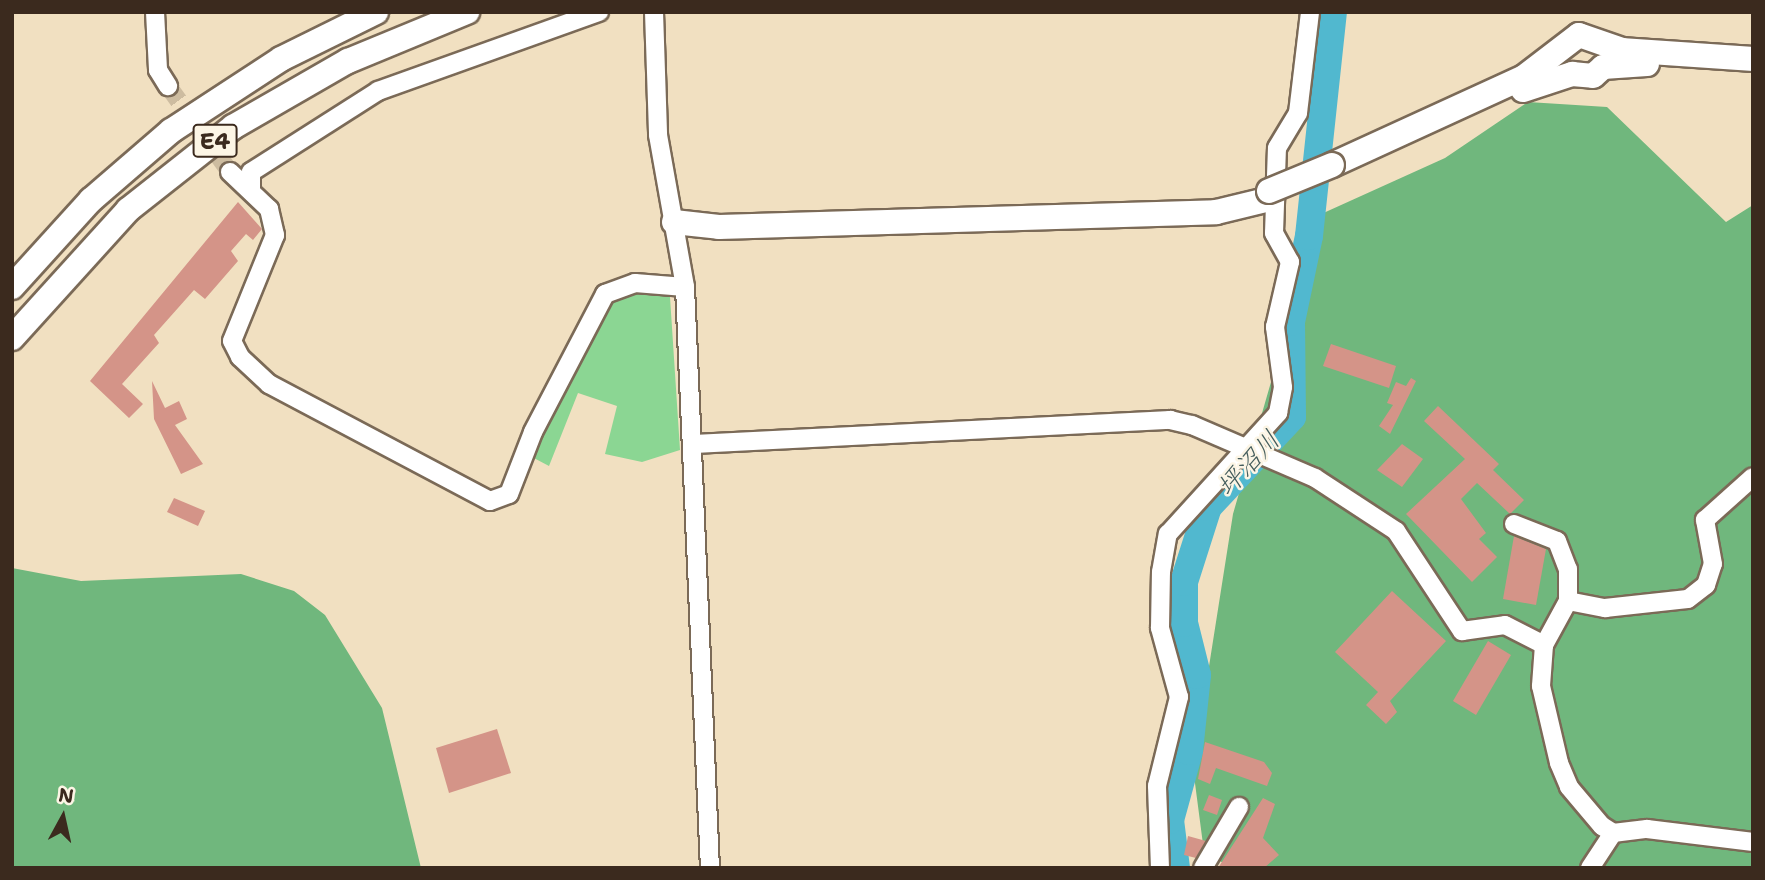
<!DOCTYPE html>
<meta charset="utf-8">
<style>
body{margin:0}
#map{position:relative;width:1765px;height:880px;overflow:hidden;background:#f1e0c1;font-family:"Shantell Sans","Klee One",sans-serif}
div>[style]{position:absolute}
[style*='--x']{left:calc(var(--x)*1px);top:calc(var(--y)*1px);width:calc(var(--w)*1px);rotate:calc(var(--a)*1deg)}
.green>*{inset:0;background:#8bd693}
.forest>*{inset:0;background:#70b77d}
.river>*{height:28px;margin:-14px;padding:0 14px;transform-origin:14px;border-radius:14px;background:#51b8cf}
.building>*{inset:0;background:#d49488}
.minor-tunnel>*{height:18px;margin-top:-9px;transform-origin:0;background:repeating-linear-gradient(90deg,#cdbca0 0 18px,transparent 0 27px)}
.roads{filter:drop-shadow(2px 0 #7b6a57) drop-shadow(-2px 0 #7b6a57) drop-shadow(0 2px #7b6a57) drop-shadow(0 -2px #7b6a57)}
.minor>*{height:18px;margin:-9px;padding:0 9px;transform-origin:9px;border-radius:9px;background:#fff}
.highway>*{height:24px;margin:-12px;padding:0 12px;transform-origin:12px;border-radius:12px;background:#fff}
.bridges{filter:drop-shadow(2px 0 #7b6a57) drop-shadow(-2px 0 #7b6a57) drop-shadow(0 2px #7b6a57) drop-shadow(0 -2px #7b6a57)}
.highway-bridge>*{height:24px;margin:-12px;padding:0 12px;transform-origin:12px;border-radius:12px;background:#fff}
span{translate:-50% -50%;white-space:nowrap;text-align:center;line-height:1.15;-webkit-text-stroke:5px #fcf5e5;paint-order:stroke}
.shield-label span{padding:2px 5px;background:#fcf5e5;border:2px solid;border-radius:5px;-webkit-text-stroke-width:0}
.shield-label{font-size:23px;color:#3b2a1e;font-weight:700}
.water-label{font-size:26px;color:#435c5c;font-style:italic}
.frame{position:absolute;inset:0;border:14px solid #3b2a1e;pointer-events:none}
.north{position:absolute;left:28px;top:782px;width:70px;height:70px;-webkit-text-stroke:5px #fcf5e5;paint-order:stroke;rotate:8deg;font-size:19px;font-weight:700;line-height:28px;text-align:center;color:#3b2a1e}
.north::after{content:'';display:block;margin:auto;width:24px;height:32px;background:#3b2a1e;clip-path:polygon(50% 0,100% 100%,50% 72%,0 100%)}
</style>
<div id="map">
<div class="green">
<div style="clip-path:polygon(650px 291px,670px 297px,680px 450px,642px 462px,605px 454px,617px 406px,578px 393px,549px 466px,530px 456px,605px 307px,618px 295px)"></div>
</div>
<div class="forest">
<div style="clip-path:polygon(1528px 102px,1607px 107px,1726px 222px,1753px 205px,1753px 868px,1232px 868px,1204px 852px,1193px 768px,1233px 514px,1319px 215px,1445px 158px)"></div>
<div style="clip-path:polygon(12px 568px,81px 581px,241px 574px,294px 591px,325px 615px,382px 708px,421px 868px,12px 868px)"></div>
</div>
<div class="river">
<div style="--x:1176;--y:868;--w:48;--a:-97.1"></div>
<div style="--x:1170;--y:820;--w:72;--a:-74.6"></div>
<div style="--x:1189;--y:751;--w:76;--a:-84"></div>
<div style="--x:1197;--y:675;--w:54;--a:-104"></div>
<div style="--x:1184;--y:623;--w:41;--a:-90"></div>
<div style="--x:1184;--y:582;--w:79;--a:-72.3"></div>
<div style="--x:1208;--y:507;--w:123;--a:-47"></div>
<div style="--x:1292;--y:417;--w:95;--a:-90.6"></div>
<div style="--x:1291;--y:322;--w:88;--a:-78.2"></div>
<div style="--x:1309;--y:236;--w:225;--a:-83.9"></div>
</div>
<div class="building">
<div style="clip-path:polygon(238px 202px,262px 229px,253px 240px,246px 234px,231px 251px,238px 261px,205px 299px,194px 290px,154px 335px,159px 343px,122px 384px,143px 404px,129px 418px,90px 381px)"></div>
<div style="clip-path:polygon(1331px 344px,1396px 366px,1389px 388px,1323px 366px)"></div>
<div style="clip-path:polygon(1411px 378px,1416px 381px,1390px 434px,1379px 426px,1393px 405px,1387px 403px,1396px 382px,1406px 386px)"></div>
<div style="clip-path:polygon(152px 381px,165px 408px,179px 401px,187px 419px,175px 425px,203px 464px,181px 474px,154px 419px)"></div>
<div style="clip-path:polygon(1438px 406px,1499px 464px,1493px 470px,1524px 500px,1510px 514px,1477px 483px,1461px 499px,1486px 533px,1479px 539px,1497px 557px,1472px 582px,1406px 514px,1465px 459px,1424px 421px)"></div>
<div style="clip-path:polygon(1402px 444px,1423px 459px,1402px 487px,1377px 470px)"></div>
<div style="clip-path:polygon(174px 498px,205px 511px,198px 526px,167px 512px)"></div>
<div style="clip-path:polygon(1514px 536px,1546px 549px,1536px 605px,1503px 599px)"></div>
<div style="clip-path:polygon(1392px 591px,1446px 641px,1390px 701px,1397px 712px,1386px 724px,1366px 705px,1378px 692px,1335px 652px)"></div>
<div style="clip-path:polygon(1488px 641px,1511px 655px,1476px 715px,1453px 701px)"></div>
<div style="clip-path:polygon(497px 729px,511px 773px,449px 793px,436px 748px)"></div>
<div style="clip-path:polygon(1205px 742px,1264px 762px,1272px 773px,1267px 786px,1216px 768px,1210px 784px,1198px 779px)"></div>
<div style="clip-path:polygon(1209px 795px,1222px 800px,1217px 815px,1203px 810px)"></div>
<div style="clip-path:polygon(1263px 798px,1275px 804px,1263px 838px,1279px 855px,1264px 868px,1218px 868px)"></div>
<div style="clip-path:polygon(1188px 836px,1206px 841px,1196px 858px,1184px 855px)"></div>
</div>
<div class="minor-tunnel">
<div style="--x:168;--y:86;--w:106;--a:54.2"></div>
</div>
<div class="roads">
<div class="minor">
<div style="--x:155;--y:12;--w:58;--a:87"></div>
<div style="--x:158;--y:70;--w:19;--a:58"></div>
<div style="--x:654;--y:12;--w:123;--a:88.1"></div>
<div style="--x:658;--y:135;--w:154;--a:79.9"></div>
<div style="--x:685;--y:287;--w:582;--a:87.54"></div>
<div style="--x:230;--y:172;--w:54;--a:43.5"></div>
<div style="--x:269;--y:209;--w:27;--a:77"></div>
<div style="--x:275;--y:235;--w:114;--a:112.1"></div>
<div style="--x:232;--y:341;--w:18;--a:63"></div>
<div style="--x:240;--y:357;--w:40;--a:43"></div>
<div style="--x:269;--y:384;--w:250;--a:27.9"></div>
<div style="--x:490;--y:501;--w:20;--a:-20"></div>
<div style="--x:509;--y:494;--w:66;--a:-68.8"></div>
<div style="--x:533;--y:432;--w:156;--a:-62.4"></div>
<div style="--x:605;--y:294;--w:32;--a:-20"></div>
<div style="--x:635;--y:283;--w:50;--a:4.6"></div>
<div style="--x:251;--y:191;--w:19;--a:-90"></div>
<div style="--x:251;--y:172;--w:151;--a:-32.5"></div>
<div style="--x:378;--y:91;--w:235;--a:-19.7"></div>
<div style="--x:694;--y:444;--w:477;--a:-2.9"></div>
<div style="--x:1170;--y:420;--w:23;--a:13"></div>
<div style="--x:1192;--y:425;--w:134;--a:23.3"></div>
<div style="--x:1315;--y:478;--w:97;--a:33.2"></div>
<div style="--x:1396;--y:531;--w:120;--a:56.6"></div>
<div style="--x:1462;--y:631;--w:43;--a:-7.9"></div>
<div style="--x:1505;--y:625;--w:44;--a:27.1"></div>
<div style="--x:1544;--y:645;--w:41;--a:94.2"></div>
<div style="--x:1541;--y:686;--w:79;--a:76.8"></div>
<div style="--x:1559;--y:763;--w:26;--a:67"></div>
<div style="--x:1569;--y:787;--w:51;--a:49.8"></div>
<div style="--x:1602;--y:826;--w:13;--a:32"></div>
<div style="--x:1613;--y:833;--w:34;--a:-7"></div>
<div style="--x:1647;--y:829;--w:107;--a:7"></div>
<div style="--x:1514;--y:524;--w:46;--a:21.6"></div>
<div style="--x:1557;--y:541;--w:30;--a:69"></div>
<div style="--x:1568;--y:569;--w:32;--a:90"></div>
<div style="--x:1544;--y:645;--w:50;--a:-61.4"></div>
<div style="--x:1568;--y:601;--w:38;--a:11"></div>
<div style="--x:1605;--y:608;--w:83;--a:-6.2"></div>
<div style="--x:1688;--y:599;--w:23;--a:-38"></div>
<div style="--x:1706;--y:585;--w:22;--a:-72"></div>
<div style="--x:1713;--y:564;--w:45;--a:-100.3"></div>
<div style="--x:1705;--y:520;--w:64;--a:-41.9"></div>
<div style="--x:1160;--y:868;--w:82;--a:-92.1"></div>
<div style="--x:1157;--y:786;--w:92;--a:-76.1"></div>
<div style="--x:1179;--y:697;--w:72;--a:-105.4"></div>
<div style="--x:1160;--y:628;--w:56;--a:-89"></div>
<div style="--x:1161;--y:572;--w:39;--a:-80"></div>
<div style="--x:1168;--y:534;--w:164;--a:-47.7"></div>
<div style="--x:1278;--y:413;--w:26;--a:-79"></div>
<div style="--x:1283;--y:387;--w:61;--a:-97.6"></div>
<div style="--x:1275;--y:327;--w:67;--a:-77"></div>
<div style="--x:1290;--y:262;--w:33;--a:-119"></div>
<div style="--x:1274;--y:233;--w:85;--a:-88"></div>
<div style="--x:1277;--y:148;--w:41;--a:-59"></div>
<div style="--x:1298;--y:113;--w:102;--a:-83.2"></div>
<div style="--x:1203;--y:868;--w:71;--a:-59.5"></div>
<div style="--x:1590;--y:868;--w:42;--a:-56.7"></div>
</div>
<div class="highway">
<div style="--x:1523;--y:90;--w:52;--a:-18.1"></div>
<div style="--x:1572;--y:74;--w:21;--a:5"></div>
<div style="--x:1593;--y:76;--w:13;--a:-42"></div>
<div style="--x:1603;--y:67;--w:44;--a:-3.9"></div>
<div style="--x:1332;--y:165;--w:211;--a:-24.6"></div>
<div style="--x:1524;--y:77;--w:69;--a:-37.4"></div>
<div style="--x:1579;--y:35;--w:46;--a:19.2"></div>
<div style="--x:1622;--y:50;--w:131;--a:3.9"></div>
<div style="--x:674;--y:222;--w:45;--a:6.3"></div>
<div style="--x:719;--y:227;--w:497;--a:-1.7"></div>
<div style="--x:1216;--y:212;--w:56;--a:-13.5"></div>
<div style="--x:12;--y:287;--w:118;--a:-47.8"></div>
<div style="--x:91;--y:200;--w:106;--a:-40.8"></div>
<div style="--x:171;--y:131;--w:131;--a:-33.2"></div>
<div style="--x:281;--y:59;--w:106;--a:-26.3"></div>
<div style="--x:12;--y:338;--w:173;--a:-47.8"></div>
<div style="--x:128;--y:210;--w:134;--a:-38.3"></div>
<div style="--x:233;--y:127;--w:133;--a:-29.9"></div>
<div style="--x:348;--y:61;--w:129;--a:-22.4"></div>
</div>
</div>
<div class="bridges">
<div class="highway-bridge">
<div style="--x:1269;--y:191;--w:68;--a:-22.4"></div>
</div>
</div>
<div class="shield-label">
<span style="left:215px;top:141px">E4</span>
</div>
<div class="water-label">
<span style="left:1248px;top:463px;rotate:-47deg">坪沼川</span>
</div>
<div class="frame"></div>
<div class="north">N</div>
</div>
